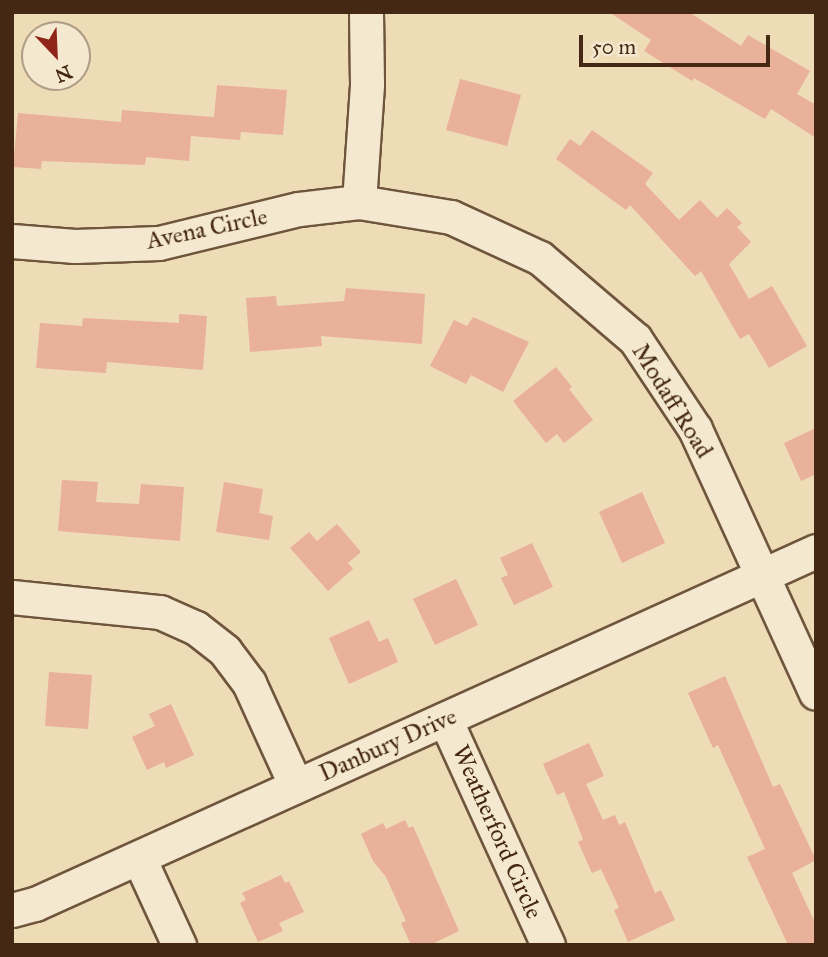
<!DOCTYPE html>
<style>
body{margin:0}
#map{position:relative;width:828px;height:957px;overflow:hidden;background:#eedcb7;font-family:"IM FELL Great Primer",serif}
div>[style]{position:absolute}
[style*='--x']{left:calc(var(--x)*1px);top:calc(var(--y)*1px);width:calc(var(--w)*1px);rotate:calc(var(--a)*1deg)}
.building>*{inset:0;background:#e9b09a}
.roads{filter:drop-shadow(2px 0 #6f553c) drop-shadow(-2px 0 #6f553c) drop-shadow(0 2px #6f553c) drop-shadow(0 -2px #6f553c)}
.minor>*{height:33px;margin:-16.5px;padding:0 16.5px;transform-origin:16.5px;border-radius:16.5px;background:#f4e8d0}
span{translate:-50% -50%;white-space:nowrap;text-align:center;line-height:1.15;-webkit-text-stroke:7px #f4e8d0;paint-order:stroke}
.street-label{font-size:24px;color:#452813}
.frame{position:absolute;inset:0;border:14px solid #452813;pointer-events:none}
.north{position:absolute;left:21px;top:21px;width:70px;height:70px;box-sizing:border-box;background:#f4e8d0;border:2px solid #ae9b84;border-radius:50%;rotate:157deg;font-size:19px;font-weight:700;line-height:28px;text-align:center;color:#452813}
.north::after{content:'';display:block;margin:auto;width:24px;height:32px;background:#8f2418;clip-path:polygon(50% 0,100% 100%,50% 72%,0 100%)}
.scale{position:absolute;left:579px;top:35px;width:191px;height:32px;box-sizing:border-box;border:4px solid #452813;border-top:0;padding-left:9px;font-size:21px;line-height:24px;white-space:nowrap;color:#452813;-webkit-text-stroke:5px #f4e8d0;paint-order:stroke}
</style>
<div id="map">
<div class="building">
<div style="clip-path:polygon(609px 12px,689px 12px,741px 46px,748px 35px,810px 71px,797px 94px,816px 105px,816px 138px,771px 109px,765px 119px,694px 78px,692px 81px,644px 51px,651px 40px)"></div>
<div style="clip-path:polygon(460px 79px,521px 95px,507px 146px,446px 130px)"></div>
<div style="clip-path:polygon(217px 85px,287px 90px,283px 135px,241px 132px,240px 140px,191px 136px,189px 161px,146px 157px,145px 165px,42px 161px,41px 169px,13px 167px,18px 113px,121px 122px,122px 110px,214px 117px)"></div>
<div style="clip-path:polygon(592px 130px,653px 173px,645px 184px,679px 220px,700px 200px,717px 218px,727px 208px,742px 223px,737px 227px,751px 242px,729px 264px,749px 299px,772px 286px,807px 346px,769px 368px,749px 334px,740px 339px,701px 271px,695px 276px,630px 205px,626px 210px,556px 159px,570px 139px,580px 146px)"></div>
<div style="clip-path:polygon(346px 288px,425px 294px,422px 344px,321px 336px,322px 346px,250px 352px,246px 298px,276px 296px,277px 306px,344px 301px)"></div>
<div style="clip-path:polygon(179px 314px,207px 316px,203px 370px,107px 362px,106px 373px,36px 368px,40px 323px,82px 326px,83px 318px,179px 323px)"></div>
<div style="clip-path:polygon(473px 317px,529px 342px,503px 392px,471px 375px,466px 384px,430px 366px,454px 320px,467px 326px)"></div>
<div style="clip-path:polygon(556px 367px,572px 387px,569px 389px,593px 420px,564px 443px,557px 434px,546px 443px,513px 401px)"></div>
<div style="clip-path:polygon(816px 428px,816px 474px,801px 481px,784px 443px)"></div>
<div style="clip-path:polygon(62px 480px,98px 482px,96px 502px,139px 504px,141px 484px,184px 487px,180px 541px,58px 531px)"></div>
<div style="clip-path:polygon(224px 482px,263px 489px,259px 513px,273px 516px,269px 540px,216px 532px)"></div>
<div style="clip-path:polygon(642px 492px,665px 543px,622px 563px,599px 512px)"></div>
<div style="clip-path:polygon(337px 524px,361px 552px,348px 563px,353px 569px,328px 591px,290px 548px,309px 532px,317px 541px)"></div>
<div style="clip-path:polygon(532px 543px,553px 587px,514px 605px,501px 578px,508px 575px,500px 558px)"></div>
<div style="clip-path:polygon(456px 579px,478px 625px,435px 645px,413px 599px)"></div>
<div style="clip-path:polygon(369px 620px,379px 642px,388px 638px,398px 662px,349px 684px,329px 638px)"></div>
<div style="clip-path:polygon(49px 672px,92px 675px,88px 729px,45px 726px)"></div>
<div style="clip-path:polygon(725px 676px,773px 787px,780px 784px,816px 860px,792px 873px,816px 925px,816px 945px,788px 945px,747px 857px,765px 849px,718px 745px,713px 748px,688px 693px)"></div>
<div style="clip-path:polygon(171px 704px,194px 755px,166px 768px,164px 762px,147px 770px,132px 737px,155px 726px,149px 714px)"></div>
<div style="clip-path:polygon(589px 743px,604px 776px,586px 784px,603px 820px,615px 815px,619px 825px,625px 822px,655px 893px,661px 890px,675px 920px,628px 942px,614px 910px,619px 908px,601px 869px,592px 873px,578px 842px,583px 839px,564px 792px,557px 795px,543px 764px)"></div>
<div style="clip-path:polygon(405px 820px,409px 828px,413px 826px,459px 931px,430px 945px,411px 945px,401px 923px,406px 921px,386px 877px,373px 861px,361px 834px,383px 823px,386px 829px)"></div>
<div style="clip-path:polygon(281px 875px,285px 883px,289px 881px,304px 912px,279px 923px,283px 931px,258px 942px,240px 903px,246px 900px,242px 893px)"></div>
</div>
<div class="roads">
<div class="minor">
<div style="--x:366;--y:12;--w:73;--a:89.2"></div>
<div style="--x:367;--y:85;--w:117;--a:93.9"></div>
<div style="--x:359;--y:202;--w:93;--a:9.3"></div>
<div style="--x:451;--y:217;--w:98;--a:24.7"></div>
<div style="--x:540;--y:258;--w:125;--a:40.5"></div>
<div style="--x:635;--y:339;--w:108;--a:56.3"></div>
<div style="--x:695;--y:429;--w:290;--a:65.4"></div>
<div style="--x:12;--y:241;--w:63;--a:4.5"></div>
<div style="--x:75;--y:246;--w:84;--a:-2"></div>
<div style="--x:159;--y:243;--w:144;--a:-13.7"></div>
<div style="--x:299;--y:209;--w:60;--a:-6.7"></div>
<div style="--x:12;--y:597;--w:149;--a:5.8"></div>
<div style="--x:160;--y:612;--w:39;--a:24"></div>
<div style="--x:196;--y:628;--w:37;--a:38"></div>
<div style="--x:225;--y:651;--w:40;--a:53"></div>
<div style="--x:249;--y:683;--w:113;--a:65.5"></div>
<div style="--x:445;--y:719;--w:248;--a:65.5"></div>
<div style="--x:139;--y:858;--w:96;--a:65.3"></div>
<div style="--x:12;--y:910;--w:24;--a:-15"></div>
<div style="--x:35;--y:904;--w:857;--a:-24.32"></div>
</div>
</div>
<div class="street-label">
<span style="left:207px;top:229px;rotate:-12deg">Avena Circle</span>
<span style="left:672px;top:401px;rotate:58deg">Modaff Road</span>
<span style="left:388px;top:745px;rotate:-24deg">Danbury Drive</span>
<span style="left:497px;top:832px;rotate:66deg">Weatherford Circle</span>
</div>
<div class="frame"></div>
<div class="north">N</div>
<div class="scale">50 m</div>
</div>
